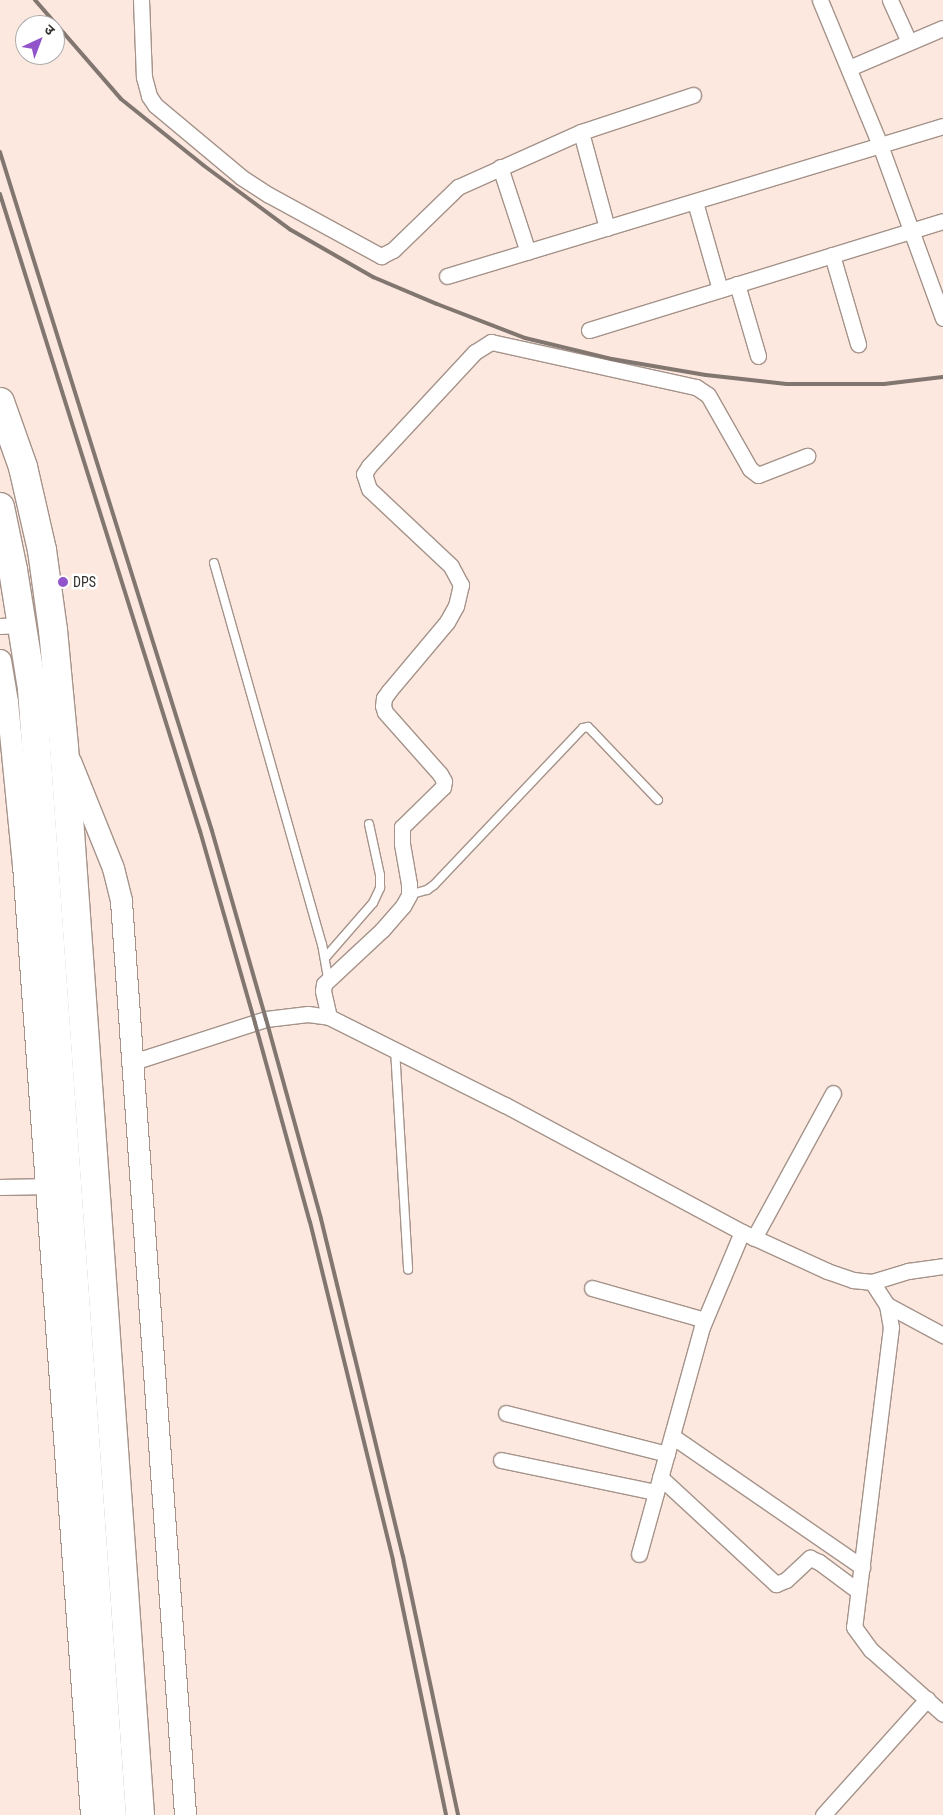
<!DOCTYPE html>
<meta charset="utf-8">
<style>
body{margin:0}
#map{position:relative;width:943px;height:1815px;overflow:hidden;background:#fce8df;font-family:"Roboto Condensed","Noto Sans Devanagari",sans-serif}
div>[style]{position:absolute}
[style*='--x']{left:calc(var(--x)*1px);top:calc(var(--y)*1px);width:calc(var(--w)*1px);rotate:calc(var(--a)*1deg)}
.roads{filter:drop-shadow(1px 0 #a5938a) drop-shadow(-1px 0 #a5938a) drop-shadow(0 1px #a5938a) drop-shadow(0 -1px #a5938a)}
.lane>*{height:8px;margin:-4px;padding:0 4px;transform-origin:4px;border-radius:4px;background:#fff}
.street>*{height:15px;margin:-7.5px;padding:0 7.5px;transform-origin:7.5px;border-radius:7.5px;background:#fff}
.secondary>*{height:21px;margin:-10.5px;padding:0 10.5px;transform-origin:10.5px;border-radius:10.5px;background:#fff}
.highway>*{height:28px;margin:-14px;padding:0 14px;transform-origin:14px;border-radius:14px;background:#fff}
.rail>*{height:4px;margin:-2px;padding:0 2px;transform-origin:2px;border-radius:2px;background:#827670}
.dots>*{width:14px;height:14px;translate:-50% -50%;box-sizing:border-box;border:2px solid #fff;border-radius:50%}
span{translate:-50% -50%;white-space:nowrap;text-align:center;line-height:1.15;-webkit-text-stroke:5px #fff;paint-order:stroke}
.poi-label{font-size:14px;color:#352e2b}
.left{translate:0 -50%;text-align:left}
.north{position:absolute;left:15px;top:15px;width:50px;height:50px;box-sizing:border-box;background:#fff;border:1px solid #aeabaa;border-radius:50%;rotate:43deg;font-size:14px;font-weight:700;line-height:20px;text-align:center;color:#352e2b}
.north::after{content:'';display:block;margin:auto;width:18px;height:22px;background:#9154cb;clip-path:polygon(50% 0,100% 100%,50% 72%,0 100%)}
</style>
<div id="map">
<div class="roads">
<div class="lane">
<div style="--x:214;--y:563;--w:396;--a:74.2"></div>
<div style="--x:322;--y:944;--w:35;--a:80"></div>
<div style="--x:409;--y:895;--w:19;--a:-16"></div>
<div style="--x:427;--y:890;--w:9;--a:-36"></div>
<div style="--x:434;--y:885;--w:216;--a:-46.5"></div>
<div style="--x:583;--y:728;--w:5;--a:-11"></div>
<div style="--x:588;--y:727;--w:7;--a:45"></div>
<div style="--x:593;--y:732;--w:94;--a:46.3"></div>
<div style="--x:325;--y:958;--w:73;--a:-48.9"></div>
<div style="--x:373;--y:903;--w:17;--a:-65"></div>
<div style="--x:380;--y:888;--w:13;--a:-90"></div>
<div style="--x:380;--y:875;--w:52;--a:-102.2"></div>
<div style="--x:395;--y:1049;--w:221;--a:86.6"></div>
</div>
<div class="street">
<div style="--x:141;--y:0;--w:77;--a:87.8"></div>
<div style="--x:144;--y:77;--w:20;--a:75"></div>
<div style="--x:149;--y:96;--w:11;--a:56"></div>
<div style="--x:155;--y:105;--w:112;--a:39.9"></div>
<div style="--x:241;--y:177;--w:33;--a:33"></div>
<div style="--x:269;--y:195;--w:128;--a:28.6"></div>
<div style="--x:381;--y:256;--w:13;--a:-27"></div>
<div style="--x:393;--y:250;--w:91;--a:-44.1"></div>
<div style="--x:458;--y:187;--w:135;--a:-24.1"></div>
<div style="--x:890;--y:0;--w:46;--a:65.7"></div>
<div style="--x:849;--y:68;--w:102;--a:-23.1"></div>
<div style="--x:943;--y:126;--w:66;--a:163.2"></div>
<div style="--x:880;--y:145;--w:184;--a:70"></div>
<div style="--x:500;--y:167;--w:89;--a:71.8"></div>
<div style="--x:695;--y:202;--w:91;--a:74.1"></div>
<div style="--x:607;--y:228;--w:99;--a:-105.2"></div>
<div style="--x:581;--y:132;--w:118;--a:-18.3"></div>
<div style="--x:832;--y:255;--w:93;--a:73.7"></div>
<div style="--x:447;--y:276;--w:452;--a:-16.8"></div>
<div style="--x:880;--y:145;--w:157;--a:-112.5"></div>
<div style="--x:737;--y:284;--w:75;--a:73.7"></div>
<div style="--x:589;--y:330;--w:370;--a:-17.1"></div>
<div style="--x:0;--y:626;--w:20;--a:-3"></div>
<div style="--x:329;--y:1017;--w:27;--a:-103"></div>
<div style="--x:323;--y:991;--w:7;--a:-82"></div>
<div style="--x:324;--y:984;--w:79;--a:-43"></div>
<div style="--x:382;--y:930;--w:32;--a:-49"></div>
<div style="--x:403;--y:906;--w:13;--a:-61"></div>
<div style="--x:409;--y:895;--w:11;--a:-90"></div>
<div style="--x:409;--y:884;--w:41;--a:-99.9"></div>
<div style="--x:402;--y:844;--w:17;--a:-90"></div>
<div style="--x:402;--y:827;--w:57;--a:-44.3"></div>
<div style="--x:443;--y:787;--w:6;--a:-81"></div>
<div style="--x:444;--y:781;--w:8;--a:-120"></div>
<div style="--x:440;--y:774;--w:83;--a:-131.6"></div>
<div style="--x:385;--y:712;--w:6;--a:-108"></div>
<div style="--x:383;--y:706;--w:8;--a:-83"></div>
<div style="--x:384;--y:698;--w:9;--a:-54"></div>
<div style="--x:389;--y:691;--w:90;--a:-50"></div>
<div style="--x:447;--y:622;--w:18;--a:-61"></div>
<div style="--x:456;--y:606;--w:22;--a:-77"></div>
<div style="--x:461;--y:585;--w:21;--a:-118"></div>
<div style="--x:451;--y:566;--w:112;--a:-136.8"></div>
<div style="--x:369;--y:489;--w:16;--a:-108"></div>
<div style="--x:364;--y:474;--w:9;--a:-58"></div>
<div style="--x:369;--y:466;--w:156;--a:-47.1"></div>
<div style="--x:475;--y:352;--w:19;--a:-32"></div>
<div style="--x:491;--y:342;--w:210;--a:12.4"></div>
<div style="--x:696;--y:387;--w:14;--a:34"></div>
<div style="--x:708;--y:395;--w:85;--a:60.4"></div>
<div style="--x:750;--y:469;--w:10;--a:37"></div>
<div style="--x:758;--y:475;--w:53;--a:-21.2"></div>
<div style="--x:133;--y:1062;--w:140;--a:-17.9"></div>
<div style="--x:266;--y:1019;--w:42;--a:-6.8"></div>
<div style="--x:308;--y:1014;--w:21;--a:8"></div>
<div style="--x:329;--y:1017;--w:197;--a:26.6"></div>
<div style="--x:505;--y:1105;--w:269;--a:28.2"></div>
<div style="--x:742;--y:1232;--w:94;--a:24.6"></div>
<div style="--x:827;--y:1271;--w:28;--a:19"></div>
<div style="--x:853;--y:1280;--w:19;--a:6"></div>
<div style="--x:872;--y:1282;--w:38;--a:-17"></div>
<div style="--x:908;--y:1271;--w:35;--a:-8"></div>
<div style="--x:0;--y:1187;--w:46;--a:-1.2"></div>
<div style="--x:754;--y:1238;--w:165;--a:-61.4"></div>
<div style="--x:872;--y:1282;--w:27;--a:57"></div>
<div style="--x:887;--y:1305;--w:22;--a:80"></div>
<div style="--x:891;--y:1327;--w:302;--a:97"></div>
<div style="--x:854;--y:1627;--w:29;--a:54"></div>
<div style="--x:871;--y:1650;--w:96;--a:41.6"></div>
<div style="--x:592;--y:1288;--w:117;--a:15.8"></div>
<div style="--x:887;--y:1305;--w:64;--a:28.2"></div>
<div style="--x:506;--y:1413;--w:166;--a:14.3"></div>
<div style="--x:672;--y:1436;--w:231;--a:34.6"></div>
<div style="--x:501;--y:1460;--w:158;--a:11.7"></div>
<div style="--x:660;--y:1477;--w:158;--a:42.7"></div>
<div style="--x:776;--y:1584;--w:11;--a:-22"></div>
<div style="--x:786;--y:1580;--w:33;--a:-43"></div>
<div style="--x:810;--y:1558;--w:10;--a:24"></div>
<div style="--x:819;--y:1562;--w:49;--a:36.6"></div>
<div style="--x:639;--y:1554;--w:236;--a:-74.5"></div>
<div style="--x:702;--y:1327;--w:103;--a:-67.2"></div>
<div style="--x:823;--y:1815;--w:156;--a:-48.1"></div>
</div>
<div class="secondary">
<div style="--x:0;--y:660;--w:43;--a:80.5"></div>
<div style="--x:7;--y:702;--w:163;--a:84.4"></div>
<div style="--x:23;--y:864;--w:953;--a:85.91"></div>
<div style="--x:70;--y:761;--w:115;--a:68.1"></div>
<div style="--x:113;--y:868;--w:34;--a:76"></div>
<div style="--x:121;--y:901;--w:916;--a:85.99"></div>
</div>
<div class="highway">
<div style="--x:0;--y:402;--w:69;--a:70.5"></div>
<div style="--x:23;--y:467;--w:85;--a:77.1"></div>
<div style="--x:42;--y:550;--w:81;--a:82.2"></div>
<div style="--x:53;--y:630;--w:118;--a:84.6"></div>
<div style="--x:64;--y:747;--w:1071;--a:85.93"></div>
<div style="--x:0;--y:507;--w:64;--a:78.3"></div>
<div style="--x:13;--y:570;--w:121;--a:80.9"></div>
<div style="--x:32;--y:689;--w:1129;--a:85.94"></div>
</div>
</div>
<div class="rail">
<div style="--x:35;--y:0;--w:131;--a:49"></div>
<div style="--x:121;--y:99;--w:105;--a:38.8"></div>
<div style="--x:203;--y:165;--w:109;--a:36.5"></div>
<div style="--x:291;--y:230;--w:95;--a:29.8"></div>
<div style="--x:373;--y:277;--w:69;--a:22.9"></div>
<div style="--x:437;--y:304;--w:94;--a:21.1"></div>
<div style="--x:525;--y:338;--w:89;--a:13.6"></div>
<div style="--x:612;--y:359;--w:95;--a:9.7"></div>
<div style="--x:706;--y:375;--w:81;--a:6.3"></div>
<div style="--x:787;--y:384;--w:97;--a:0"></div>
<div style="--x:884;--y:384;--w:59;--a:-6.8"></div>
<div style="--x:0;--y:152;--w:711;--a:72.66"></div>
<div style="--x:212;--y:831;--w:196;--a:74"></div>
<div style="--x:266;--y:1019;--w:207;--a:74.6"></div>
<div style="--x:321;--y:1219;--w:139;--a:76.3"></div>
<div style="--x:354;--y:1354;--w:208;--a:76.4"></div>
<div style="--x:403;--y:1556;--w:265;--a:78"></div>
<div style="--x:0;--y:194;--w:668;--a:72.57"></div>
<div style="--x:200;--y:831;--w:200;--a:74"></div>
<div style="--x:255;--y:1023;--w:206;--a:74.6"></div>
<div style="--x:310;--y:1222;--w:349;--a:76.2"></div>
<div style="--x:393;--y:1561;--w:259;--a:78.2"></div>
</div>
<div class="dots">
<div style="left:63px;top:582px;background:#9154cb"></div>
</div>
<div class="poi-label">
<span class="left" style="left:73px;top:582px">DPS</span>
</div>
<div class="north">उ</div>
</div>
